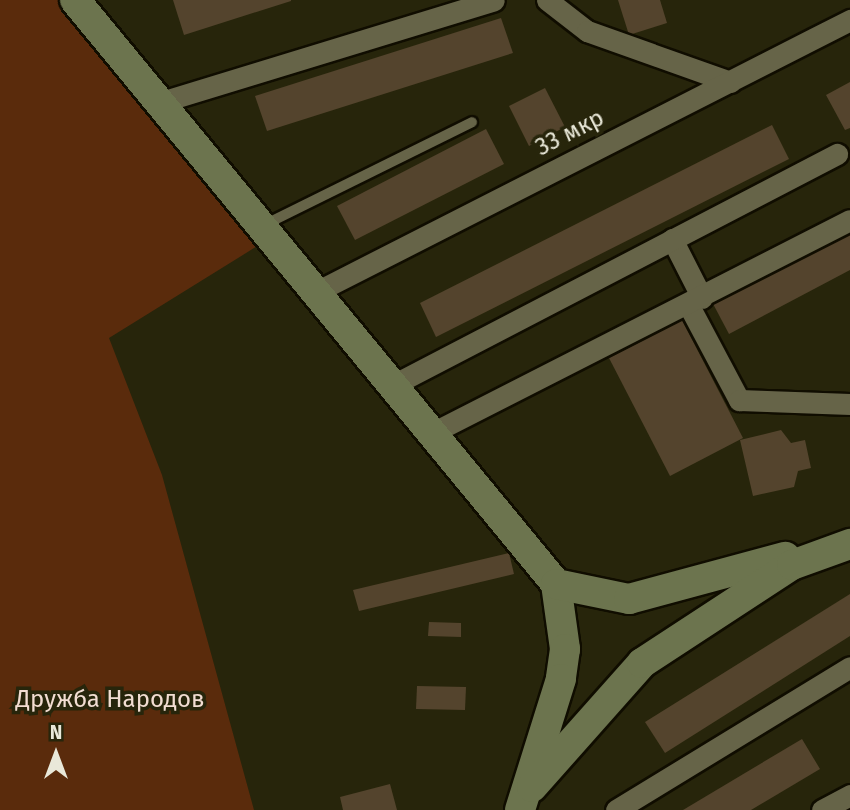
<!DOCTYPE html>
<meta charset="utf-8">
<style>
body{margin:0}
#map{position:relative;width:850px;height:810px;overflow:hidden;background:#27250b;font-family:"Fira Sans",sans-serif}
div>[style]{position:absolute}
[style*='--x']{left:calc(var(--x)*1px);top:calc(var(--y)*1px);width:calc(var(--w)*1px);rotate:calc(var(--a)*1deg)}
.green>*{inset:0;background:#5a2b0c}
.building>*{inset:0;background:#54442d}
.roads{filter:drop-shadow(2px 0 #100d00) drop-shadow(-2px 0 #100d00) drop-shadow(0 2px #100d00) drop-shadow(0 -2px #100d00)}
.lane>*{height:10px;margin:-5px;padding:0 5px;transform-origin:5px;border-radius:5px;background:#666448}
.street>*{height:21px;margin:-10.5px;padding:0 10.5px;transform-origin:10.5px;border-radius:10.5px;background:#666448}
.secondary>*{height:30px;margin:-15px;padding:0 15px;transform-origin:15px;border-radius:15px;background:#6c744e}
span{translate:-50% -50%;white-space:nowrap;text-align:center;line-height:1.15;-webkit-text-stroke:7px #27250b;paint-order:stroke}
.street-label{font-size:24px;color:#e9e8d9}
.park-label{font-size:24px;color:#f2ddd2}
.north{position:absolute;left:21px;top:719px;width:70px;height:70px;-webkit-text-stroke:5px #27250b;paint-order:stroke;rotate:0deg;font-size:19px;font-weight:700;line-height:28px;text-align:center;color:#e9e8d9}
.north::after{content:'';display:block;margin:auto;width:24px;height:32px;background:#e9e8d9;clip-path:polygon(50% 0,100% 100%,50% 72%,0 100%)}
</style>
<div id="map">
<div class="green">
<div style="clip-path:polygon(0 0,60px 0,259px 245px,109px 338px,162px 475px,254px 810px,0 810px)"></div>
</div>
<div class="building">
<div style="clip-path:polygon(173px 0,291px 0,291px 1px,184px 35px)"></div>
<div style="clip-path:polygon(618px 0,660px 0,667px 23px,629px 35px)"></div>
<div style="clip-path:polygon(501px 18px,513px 53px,267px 131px,255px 96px)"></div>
<div style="clip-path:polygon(850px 82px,850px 128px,845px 130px,826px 95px)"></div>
<div style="clip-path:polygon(545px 88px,565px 127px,529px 146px,509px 106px)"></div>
<div style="clip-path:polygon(772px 125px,789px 159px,436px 337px,420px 303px)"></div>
<div style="clip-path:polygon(486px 129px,504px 164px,355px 240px,337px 206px)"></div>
<div style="clip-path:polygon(850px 227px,850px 270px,729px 334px,711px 300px)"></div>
<div style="clip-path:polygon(682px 320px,743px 438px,670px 476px,609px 358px)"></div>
<div style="clip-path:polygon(781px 430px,791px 443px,805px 440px,811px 468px,798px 471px,794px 487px,753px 496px,740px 440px)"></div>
<div style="clip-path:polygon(509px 553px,514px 574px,359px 611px,353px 590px)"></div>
<div style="clip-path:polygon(850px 594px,850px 636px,665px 753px,645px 722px)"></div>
<div style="clip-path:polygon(429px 622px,461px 623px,461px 637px,428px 636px)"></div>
<div style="clip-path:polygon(417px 686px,466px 687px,465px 710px,416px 709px)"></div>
<div style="clip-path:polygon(802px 739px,820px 769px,751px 810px,683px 810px)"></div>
<div style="clip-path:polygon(390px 784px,397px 810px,343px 810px,340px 797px)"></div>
</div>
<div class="roads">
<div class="lane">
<div style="--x:264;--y:225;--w:232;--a:-26.3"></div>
</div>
<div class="street">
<div style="--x:547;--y:0;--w:51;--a:37.8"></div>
<div style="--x:587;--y:31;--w:152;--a:19.6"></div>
<div style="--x:158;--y:103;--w:351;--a:-17"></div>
<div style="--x:672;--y:239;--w:66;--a:63"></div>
<div style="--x:314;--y:293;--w:602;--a:-26.99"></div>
<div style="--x:688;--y:304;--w:109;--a:62"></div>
<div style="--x:739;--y:400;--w:111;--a:2.1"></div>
<div style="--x:391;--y:386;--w:503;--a:-27.48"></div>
<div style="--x:430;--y:434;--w:471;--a:-27"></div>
<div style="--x:616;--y:810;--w:274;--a:-31.4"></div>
<div style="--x:822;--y:810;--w:32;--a:-28"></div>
</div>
<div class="secondary">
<div style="--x:75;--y:0;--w:757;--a:50.52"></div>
<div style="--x:556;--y:584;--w:66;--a:82.1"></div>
<div style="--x:565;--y:649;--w:30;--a:98"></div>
<div style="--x:561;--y:679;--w:137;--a:107.4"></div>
<div style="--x:556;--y:584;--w:75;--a:11.6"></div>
<div style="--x:629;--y:599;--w:162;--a:-15.1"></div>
<div style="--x:532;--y:787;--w:166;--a:-48.4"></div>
<div style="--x:642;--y:663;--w:179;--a:-33.2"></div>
<div style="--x:792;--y:565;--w:62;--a:-19.9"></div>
</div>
</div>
<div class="street-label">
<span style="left:570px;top:133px;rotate:-27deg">33 мкр</span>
</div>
<div class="park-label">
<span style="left:110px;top:700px">Дружба Народов</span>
</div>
<div class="north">N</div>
</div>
